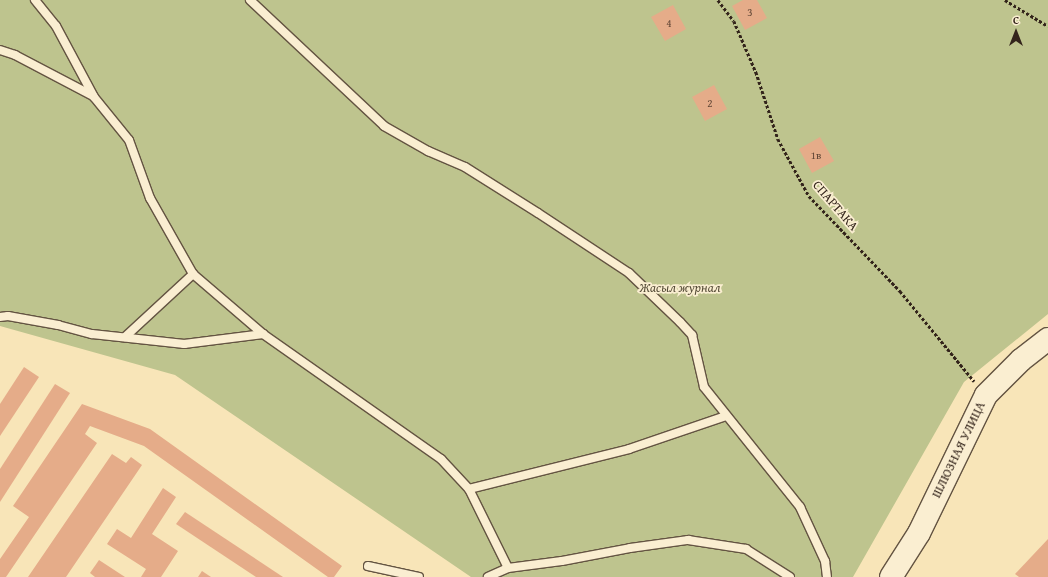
<!DOCTYPE html>
<meta charset="utf-8">
<style>
body{margin:0}
#map{position:relative;width:1048px;height:577px;overflow:hidden;background:#f8e5b8;font-family:"Gentium Book Plus",serif}
div>[style]{position:absolute}
[style*='--x']{left:calc(var(--x)*1px);top:calc(var(--y)*1px);width:calc(var(--w)*1px);rotate:calc(var(--a)*1deg)}
.green>*{inset:0;background:#bec48e}
.building>*{inset:0;background:#e5ac89}
.path>*{height:2.5px;margin-top:-1.25px;transform-origin:0;background:repeating-linear-gradient(90deg,#33241b 0 3px,transparent 0 5px)}
.roads{filter:drop-shadow(1px 0 #645442) drop-shadow(-1px 0 #645442) drop-shadow(0 1px #645442) drop-shadow(0 -1px #645442)}
.lane>*{height:8px;margin:-4px;padding:0 4px;transform-origin:4px;border-radius:4px;background:#faeed1}
.secondary>*{height:22px;margin:-11px;padding:0 11px;transform-origin:11px;border-radius:11px;background:#faeed1}
span{translate:-50% -50%;white-space:nowrap;text-align:center;line-height:1.15;-webkit-text-stroke:3.5px #faeed1;paint-order:stroke}
.number-label{font-size:11px;color:#604636}
.number-label span{-webkit-text-stroke-width:0}
.street-label{font-size:13px;color:#33241b}
.park-label{font-size:13px;color:#564c38;font-style:italic}
.north{position:absolute;left:996px;top:12px;width:40px;height:40px;-webkit-text-stroke:3px #faeed1;paint-order:stroke;rotate:0deg;font-size:11px;font-weight:700;line-height:16px;text-align:center;color:#33241b}
.north::after{content:'';display:block;margin:auto;width:14px;height:18px;background:#33241b;clip-path:polygon(50% 0,100% 100%,50% 72%,0 100%)}
</style>
<div id="map">
<div class="green">
<div style="clip-path:polygon(0 0,1048px 0,1048px 314px,964px 382px,853px 577px,471px 577px,175px 375px,0 326px)"></div>
</div>
<div class="building">
<div style="clip-path:polygon(743px 0,757px 0,767px 18px,745px 30px,732px 6px)"></div>
<div style="clip-path:polygon(673px 5px,686px 29px,665px 41px,651px 17px)"></div>
<div style="clip-path:polygon(714px 85px,727px 109px,705px 121px,692px 97px)"></div>
<div style="clip-path:polygon(820px 137px,834px 161px,812px 173px,799px 149px)"></div>
<div style="clip-path:polygon(24px 367px,39px 377px,0 436px,0 404px)"></div>
<div style="clip-path:polygon(55px 384px,70px 393px,0 502px,0 469px)"></div>
<div style="clip-path:polygon(82px 404px,150px 429px,342px 566px,334px 577px,328px 577px,144px 446px,90px 426px,85px 434px,97px 443px,6px 577px,0 577px,0 559px,29px 517px,13px 506px)"></div>
<div style="clip-path:polygon(112px 454px,126px 463px,131px 457px,142px 465px,66px 577px,28px 577px)"></div>
<div style="clip-path:polygon(163px 488px,176px 497px,152px 534px,178px 551px,161px 577px,141px 577px,146px 569px,107px 544px,117px 529px,131px 538px)"></div>
<div style="clip-path:polygon(185px 512px,283px 577px,256px 577px,176px 524px)"></div>
<div style="clip-path:polygon(1048px 539px,1048px 577px,1019px 577px,1015px 574px)"></div>
<div style="clip-path:polygon(99px 560px,125px 577px,95px 577px,90px 573px)"></div>
<div style="clip-path:polygon(202px 571px,211px 577px,198px 577px)"></div>
</div>
<div class="path">
<div style="--x:718;--y:0;--w:26;--a:53"></div>
<div style="--x:734;--y:21;--w:56;--a:66.7"></div>
<div style="--x:756;--y:72;--w:71;--a:71.8"></div>
<div style="--x:778;--y:139;--w:65;--a:61.5"></div>
<div style="--x:809;--y:196;--w:132;--a:46.2"></div>
<div style="--x:900;--y:291;--w:117;--a:50.6"></div>
<div style="--x:1005;--y:0;--w:50;--a:31.2"></div>
</div>
<div class="roads">
<div class="lane">
<div style="--x:35;--y:0;--w:33;--a:51"></div>
<div style="--x:56;--y:26;--w:81;--a:61.8"></div>
<div style="--x:94;--y:97;--w:55;--a:50.9"></div>
<div style="--x:129;--y:140;--w:62;--a:70.1"></div>
<div style="--x:150;--y:198;--w:87;--a:60.5"></div>
<div style="--x:193;--y:274;--w:92;--a:40.6"></div>
<div style="--x:250;--y:0;--w:184;--a:43.2"></div>
<div style="--x:384;--y:126;--w:51;--a:29.6"></div>
<div style="--x:428;--y:151;--w:40;--a:23.4"></div>
<div style="--x:465;--y:167;--w:86;--a:32.2"></div>
<div style="--x:538;--y:213;--w:109;--a:33.4"></div>
<div style="--x:629;--y:273;--w:71;--a:43.9"></div>
<div style="--x:680;--y:322;--w:18;--a:47"></div>
<div style="--x:692;--y:335;--w:53;--a:77"></div>
<div style="--x:704;--y:387;--w:154;--a:51.3"></div>
<div style="--x:800;--y:507;--w:60;--a:65.2"></div>
<div style="--x:825;--y:561;--w:16;--a:83"></div>
<div style="--x:0;--y:50;--w:16;--a:18"></div>
<div style="--x:15;--y:55;--w:88;--a:27.7"></div>
<div style="--x:0;--y:317;--w:8;--a:-7"></div>
<div style="--x:8;--y:316;--w:51;--a:10.2"></div>
<div style="--x:58;--y:325;--w:35;--a:15"></div>
<div style="--x:92;--y:334;--w:93;--a:6.2"></div>
<div style="--x:184;--y:344;--w:80;--a:-7.2"></div>
<div style="--x:263;--y:334;--w:218;--a:35.1"></div>
<div style="--x:441;--y:459;--w:41;--a:47"></div>
<div style="--x:469;--y:489;--w:88;--a:63.7"></div>
<div style="--x:508;--y:568;--w:22;--a:156"></div>
<div style="--x:125;--y:337;--w:93;--a:-42.8"></div>
<div style="--x:469;--y:489;--w:165;--a:-14"></div>
<div style="--x:629;--y:449;--w:102;--a:-18.8"></div>
<div style="--x:368;--y:566;--w:52;--a:12.2"></div>
<div style="--x:508;--y:568;--w:54;--a:-7.4"></div>
<div style="--x:562;--y:561;--w:69;--a:-10.8"></div>
<div style="--x:630;--y:548;--w:59;--a:-7.9"></div>
<div style="--x:688;--y:540;--w:59;--a:8.8"></div>
<div style="--x:746;--y:549;--w:52;--a:32.5"></div>
</div>
<div class="secondary">
<div style="--x:891;--y:577;--w:52;--a:-57.5"></div>
<div style="--x:919;--y:533;--w:153;--a:-64.1"></div>
<div style="--x:986;--y:395;--w:49;--a:-45"></div>
<div style="--x:1021;--y:360;--w:34;--a:-38"></div>
</div>
</div>
<div class="number-label">
<span style="left:750px;top:12px">3</span>
<span style="left:669px;top:23px">4</span>
<span style="left:710px;top:103px">2</span>
<span style="left:816px;top:155px">1в</span>
</div>
<div class="street-label">
<span style="left:835px;top:206px;rotate:49deg">СПАРТАКА</span>
<span style="left:959px;top:450px;rotate:-64deg">ШЛЮЗНАЯ УЛИЦА</span>
</div>
<div class="park-label">
<span style="left:680px;top:288px">Жасыл журнал</span>
</div>
<div class="north">С</div>
</div>
